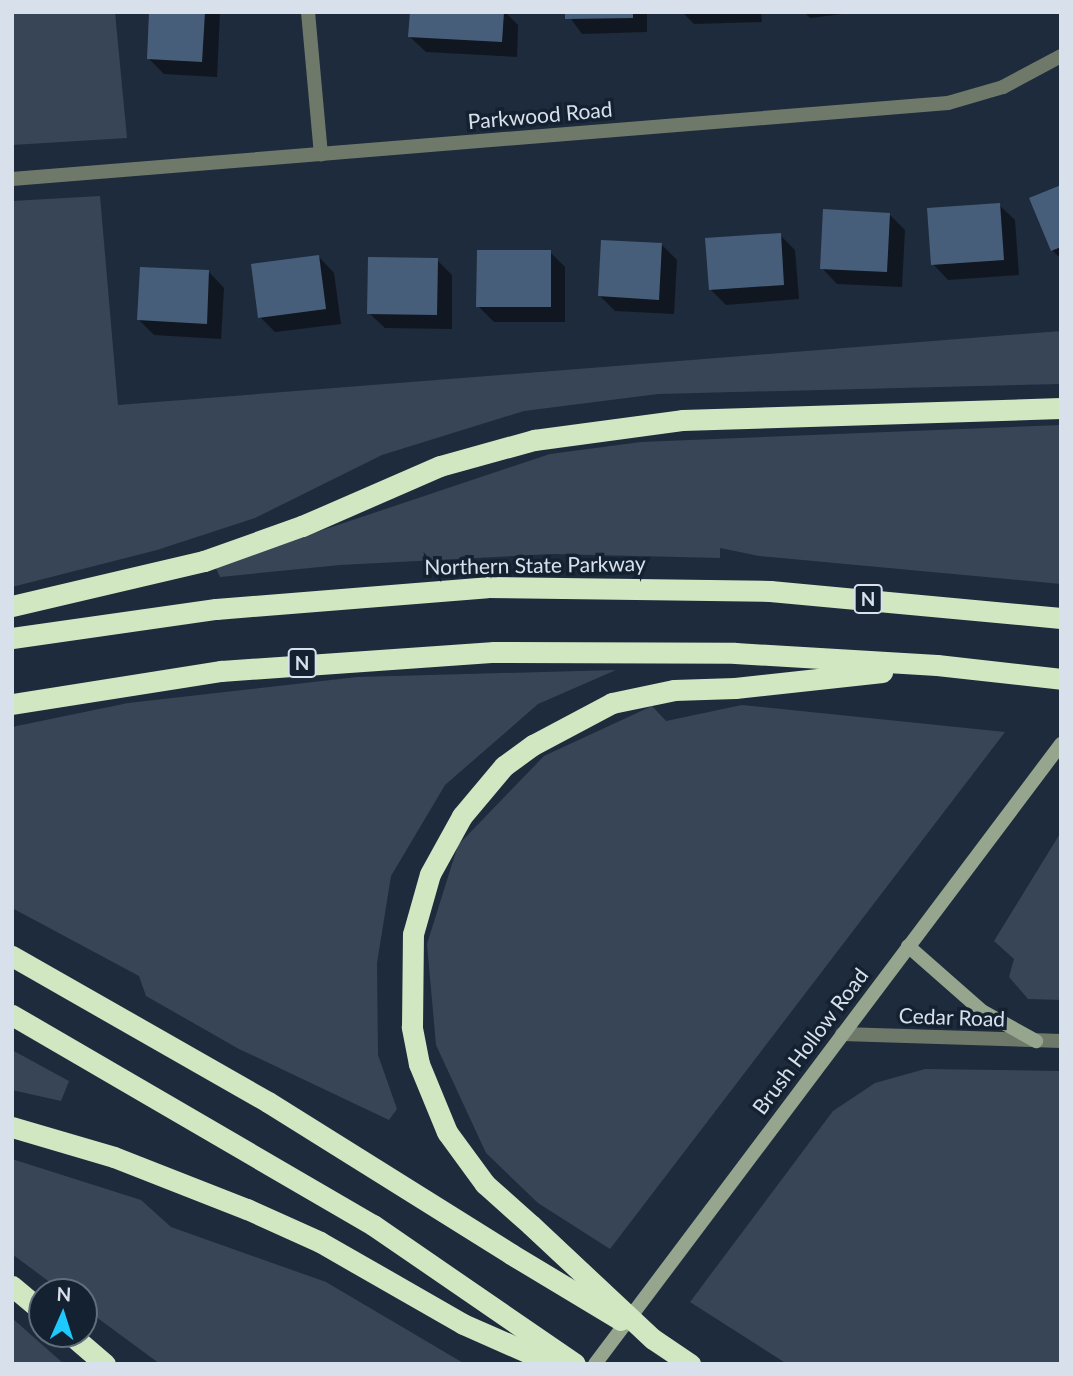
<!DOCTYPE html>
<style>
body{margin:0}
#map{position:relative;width:1073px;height:1376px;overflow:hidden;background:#1e2b3c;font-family:Lato,sans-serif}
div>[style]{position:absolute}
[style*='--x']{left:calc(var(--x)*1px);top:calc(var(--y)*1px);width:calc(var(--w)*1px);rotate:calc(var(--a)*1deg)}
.green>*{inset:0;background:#384556}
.shadow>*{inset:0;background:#0007}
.building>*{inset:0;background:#475e7b}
.minor>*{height:14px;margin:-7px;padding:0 7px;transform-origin:7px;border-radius:7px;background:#6f796a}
.tertiary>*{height:14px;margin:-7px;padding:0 7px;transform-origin:7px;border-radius:7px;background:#6f796a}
.secondary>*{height:14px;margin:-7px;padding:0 7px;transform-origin:7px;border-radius:7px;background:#96a58e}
.motorway>*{height:21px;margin:-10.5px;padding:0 10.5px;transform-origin:10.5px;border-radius:10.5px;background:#d0e7c2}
.motorway-bridge>*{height:21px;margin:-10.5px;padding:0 10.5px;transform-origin:10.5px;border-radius:10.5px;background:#d0e7c2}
span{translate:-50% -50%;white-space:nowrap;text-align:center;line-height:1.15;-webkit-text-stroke:7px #142131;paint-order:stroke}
.shield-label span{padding:2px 5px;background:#142131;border:2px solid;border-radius:5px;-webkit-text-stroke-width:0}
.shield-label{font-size:19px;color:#d8e0ec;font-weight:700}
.street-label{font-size:21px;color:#d8e0ec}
.frame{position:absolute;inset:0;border:14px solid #d8e0ec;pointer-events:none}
.north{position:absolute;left:28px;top:1278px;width:70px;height:70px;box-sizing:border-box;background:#142131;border:2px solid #626d7c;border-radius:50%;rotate:3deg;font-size:19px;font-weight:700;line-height:28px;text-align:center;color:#d8e0ec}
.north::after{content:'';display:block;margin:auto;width:24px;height:32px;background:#1ec9fd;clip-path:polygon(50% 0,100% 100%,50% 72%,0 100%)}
</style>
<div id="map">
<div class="green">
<div style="clip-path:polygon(12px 12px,115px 12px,127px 138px,12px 145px)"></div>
<div style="clip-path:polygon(100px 196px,118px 405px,1061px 331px,1061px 384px,658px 394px,524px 411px,382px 455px,255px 518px,157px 550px,12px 587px,12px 201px)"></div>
<div style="clip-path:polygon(1061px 425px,1061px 584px,759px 556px,720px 548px,720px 558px,552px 554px,340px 565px,220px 577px,215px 566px,550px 454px,641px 442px)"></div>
<div style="clip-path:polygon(616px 670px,538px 704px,445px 785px,391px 876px,377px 963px,378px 1055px,397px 1109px,389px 1120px,239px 1049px,146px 996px,139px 976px,12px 908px,12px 727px,128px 703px,357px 677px)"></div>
<div style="clip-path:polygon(742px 705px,1005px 732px,610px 1249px,538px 1203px,486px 1153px,436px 1045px,427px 944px,458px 845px,544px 756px,652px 706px,666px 721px)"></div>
<div style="clip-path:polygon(1061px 832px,1061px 1000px,1028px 999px,1009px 977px,1014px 959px,994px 941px)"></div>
<div style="clip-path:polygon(12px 1050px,69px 1081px,61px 1101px,12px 1090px)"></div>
<div style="clip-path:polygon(925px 1069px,1061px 1071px,1061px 1364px,787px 1364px,690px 1302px,833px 1111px,875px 1083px)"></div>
<div style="clip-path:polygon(12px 1159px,141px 1200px,171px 1227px,326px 1282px,465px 1364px,160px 1364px,84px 1308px,84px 1292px,63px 1292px,12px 1254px)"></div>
<div style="clip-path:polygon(12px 1318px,64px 1364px,12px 1364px)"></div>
</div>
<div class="shadow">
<div style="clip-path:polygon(151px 12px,220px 12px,217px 77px,164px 74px,149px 59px)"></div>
<div style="clip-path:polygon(411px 12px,505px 12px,518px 25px,517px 57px,426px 52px,410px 37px)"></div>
<div style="clip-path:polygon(566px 12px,647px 12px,647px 32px,582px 34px)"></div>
<div style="clip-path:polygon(682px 12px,761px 12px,762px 22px,694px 24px)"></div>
<div style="clip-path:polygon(804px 12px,859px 12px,810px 18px)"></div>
<div style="clip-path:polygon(1061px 186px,1061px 259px,1052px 250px)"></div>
<div style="clip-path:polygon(999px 205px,1015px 220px,1019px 275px,948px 280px,933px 264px)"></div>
<div style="clip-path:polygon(889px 214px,905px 230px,902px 287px,837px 284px,822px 268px)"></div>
<div style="clip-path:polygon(780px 235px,795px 250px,799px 299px,726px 305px,711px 290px)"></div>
<div style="clip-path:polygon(662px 245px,677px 260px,674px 314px,615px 311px,600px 296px)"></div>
<div style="clip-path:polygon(550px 252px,565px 267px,565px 322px,494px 322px,478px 306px)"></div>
<div style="clip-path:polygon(319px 257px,334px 273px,341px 324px,275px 332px,260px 317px)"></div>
<div style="clip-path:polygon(437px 260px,452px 275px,452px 329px,385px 328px,369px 313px)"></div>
<div style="clip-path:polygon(209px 272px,224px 288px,221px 339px,154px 335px,139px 320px)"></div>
</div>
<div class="building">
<div style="clip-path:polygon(149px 12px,205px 12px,202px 62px,147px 59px)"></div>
<div style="clip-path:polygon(410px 12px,504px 12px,502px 42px,408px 37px)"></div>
<div style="clip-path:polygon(565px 12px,633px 12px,633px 18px,565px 19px)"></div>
<div style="clip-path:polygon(1061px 185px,1061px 247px,1051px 251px,1029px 198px)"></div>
<div style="clip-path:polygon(1000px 203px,1004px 260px,931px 265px,927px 208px)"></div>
<div style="clip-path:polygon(823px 209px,890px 213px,887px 272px,820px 269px)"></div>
<div style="clip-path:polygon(781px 233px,784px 285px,709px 290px,705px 238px)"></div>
<div style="clip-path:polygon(601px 240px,662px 243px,659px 300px,598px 296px)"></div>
<div style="clip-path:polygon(477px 250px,551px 250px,551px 307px,476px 307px)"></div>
<div style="clip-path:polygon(319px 255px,326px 309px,258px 318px,251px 264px)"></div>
<div style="clip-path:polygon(368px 257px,438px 258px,437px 315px,367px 314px)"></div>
<div style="clip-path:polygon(140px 267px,209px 270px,207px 324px,137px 320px)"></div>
</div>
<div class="minor">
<div style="--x:308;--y:12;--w:143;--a:84.8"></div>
<div style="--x:12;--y:179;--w:939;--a:-4.64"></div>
<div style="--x:948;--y:103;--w:57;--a:-16.2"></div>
<div style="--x:1003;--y:87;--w:66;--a:-28.1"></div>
</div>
<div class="tertiary">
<div style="--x:842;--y:1034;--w:219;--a:1.8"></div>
</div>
<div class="secondary">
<div style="--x:908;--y:946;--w:98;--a:41.3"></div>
<div style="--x:982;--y:1011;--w:62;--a:29.1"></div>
<div style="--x:595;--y:1364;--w:776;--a:-53.07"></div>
</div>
<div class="motorway">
<div style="--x:12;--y:606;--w:197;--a:-13.2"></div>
<div style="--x:204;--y:561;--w:104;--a:-19.7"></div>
<div style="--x:302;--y:526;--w:150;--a:-23.5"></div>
<div style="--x:440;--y:466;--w:98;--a:-15.5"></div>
<div style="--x:534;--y:440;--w:149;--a:-7.7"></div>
<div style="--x:682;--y:420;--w:379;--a:-1.8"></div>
<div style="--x:12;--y:638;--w:206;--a:-8.1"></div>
<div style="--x:216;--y:609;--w:272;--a:-4.6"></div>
<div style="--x:487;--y:587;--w:283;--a:0.8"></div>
<div style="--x:770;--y:591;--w:292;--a:5.3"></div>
<div style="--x:12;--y:704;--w:212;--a:-9"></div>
<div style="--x:221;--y:671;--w:274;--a:-4"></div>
<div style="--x:494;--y:652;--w:241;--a:0.2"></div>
<div style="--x:735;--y:653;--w:202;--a:3.4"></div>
<div style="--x:937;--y:665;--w:125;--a:6.4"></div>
<div style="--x:12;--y:956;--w:295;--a:29.7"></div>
<div style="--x:268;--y:1102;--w:287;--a:32"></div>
<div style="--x:12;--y:1015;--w:418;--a:30.2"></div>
<div style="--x:373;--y:1225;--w:245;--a:34.5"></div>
<div style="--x:12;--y:1127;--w:106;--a:16.4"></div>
<div style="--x:114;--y:1157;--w:143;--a:21.4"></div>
<div style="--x:247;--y:1209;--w:80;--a:24.3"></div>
<div style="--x:320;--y:1242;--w:165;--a:29.8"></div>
<div style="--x:463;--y:1324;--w:99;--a:23.7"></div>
<div style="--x:531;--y:1225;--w:62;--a:-138.3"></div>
<div style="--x:485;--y:1184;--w:64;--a:-126.2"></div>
<div style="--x:447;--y:1132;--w:74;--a:-112.4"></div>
<div style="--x:419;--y:1064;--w:38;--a:-101"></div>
<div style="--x:412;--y:1027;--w:93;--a:-89.4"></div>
<div style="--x:413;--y:934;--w:62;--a:-74.2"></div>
<div style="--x:430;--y:874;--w:66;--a:-61.1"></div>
<div style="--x:462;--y:816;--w:65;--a:-50"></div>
<div style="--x:504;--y:766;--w:36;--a:-36"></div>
<div style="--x:533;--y:745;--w:89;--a:-28"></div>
<div style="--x:612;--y:703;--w:63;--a:-11.8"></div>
<div style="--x:674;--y:690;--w:61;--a:-1.9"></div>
<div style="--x:735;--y:688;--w:148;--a:-6.2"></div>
<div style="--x:12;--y:1286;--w:39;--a:40"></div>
<div style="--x:70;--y:1334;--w:46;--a:40.6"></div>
<div style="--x:653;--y:1339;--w:45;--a:34"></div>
</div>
<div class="motorway-bridge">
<div style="--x:531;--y:1225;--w:167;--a:43.1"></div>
<div style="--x:511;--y:1254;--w:128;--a:31"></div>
</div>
<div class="shield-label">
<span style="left:868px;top:599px">N</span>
<span style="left:302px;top:663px">N</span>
</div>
<div class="street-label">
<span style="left:540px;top:115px;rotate:-5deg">Parkwood Road</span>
<span style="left:535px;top:565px;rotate:-1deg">Northern State Parkway</span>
<span style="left:952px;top:1017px;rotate:2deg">Cedar Road</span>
<span style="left:810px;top:1041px;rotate:-53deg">Brush Hollow Road</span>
</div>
<div class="frame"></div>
<div class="north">N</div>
</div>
